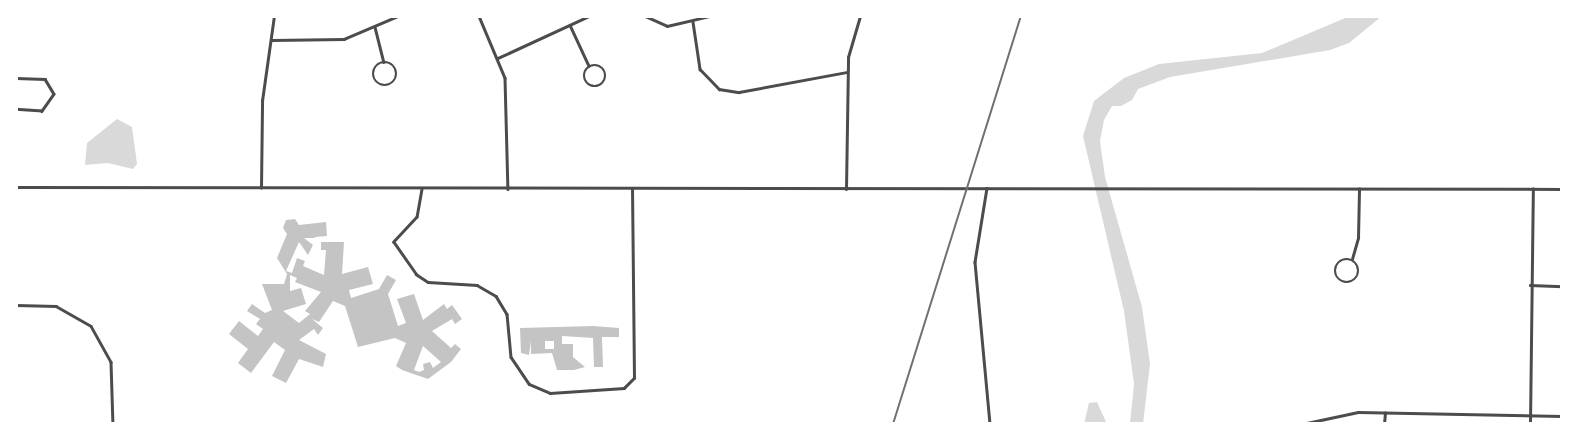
<!DOCTYPE html>
<style>
body{margin:0}
#map{position:relative;width:1578px;height:440px;overflow:hidden;background:#fff;font-family:"Exo 2",sans-serif}
div>[style]{position:absolute}
[style*='--x']{left:calc(var(--x)*1px);top:calc(var(--y)*1px);width:calc(var(--w)*1px);rotate:calc(var(--a)*1deg)}
.water>*{inset:0;background:#d9d9d9}
.building>*{inset:0;background:#c4c4c4}
.minor>*{height:2.5px;margin:-1.25px;padding:0 1.25px;transform-origin:1.25px;border-radius:1.25px;background:#4c4c4c}
.minor>.ring{margin:-1.25px;padding:0;box-sizing:content-box;background:none;border:2.5px solid #4c4c4c;border-radius:50%}
.tertiary>*{height:3px;margin:-1.5px;padding:0 1.5px;transform-origin:1.5px;border-radius:1.5px;background:#4c4c4c}
.rail>*{height:2px;margin:-1px;padding:0 1px;transform-origin:1px;border-radius:1px;background:#707070}
span{translate:-50% -50%;white-space:nowrap;text-align:center;line-height:1.15;-webkit-text-stroke:4px #fff;paint-order:stroke}
.frame{position:absolute;inset:0;border:18px solid #fff;pointer-events:none}
</style>
<div id="map">
<div class="water">
<div style="clip-path:polygon(1350px 16px,1382px 16px,1349px 43px,1330px 50px,1170px 77px,1138px 89px,1132px 100px,1121px 106px,1112px 106px,1104px 120px,1100px 141px,1105px 177px,1142px 307px,1150px 364px,1143px 424px,1130px 424px,1134px 384px,1124px 311px,1083px 136px,1094px 101px,1124px 78px,1159px 64px,1262px 53px)"></div>
<div style="clip-path:polygon(117px 119px,132px 127px,137px 164px,133px 169px,108px 163px,85px 165px,87px 143px)"></div>
<div style="clip-path:polygon(1097px 402px,1107px 424px,1084px 424px,1089px 403px)"></div>
</div>
<div class="building">
<div style="clip-path:polygon(evenodd,295px 219px,299px 225px,326px 222px,327px 236px,304px 238px,313px 245px,308px 255px,299px 242px,286px 271px,292px 273px,297px 258px,305px 261px,303px 266px,324px 275px,326px 250px,321px 250px,321px 242px,344px 242px,342px 274px,368px 267px,373px 284px,349px 290px,351px 298px,379px 289px,387px 275px,396px 280px,388px 294px,398px 326px,406px 323px,397px 299px,414px 294px,423px 320px,444px 304px,447px 309px,452px 305px,462px 319px,455px 324px,452px 319px,432px 331px,451px 348px,455px 344px,461px 349px,451px 362px,428px 379px,402px 370px,396px 366px,406px 343px,395px 338px,358px 347px,345px 306px,333px 301px,319px 322px,312px 319px,323px 328px,318px 335px,314px 329px,299px 340px,326px 354px,323px 367px,299px 359px,286px 383px,272px 376px,285px 350px,274px 342px,251px 373px,238px 363px,248px 349px,229px 334px,239px 321px,258px 336px,263px 329px,256px 324px,260px 319px,247px 311px,252px 304px,265px 313px,272px 310px,262px 284px,284px 284px,287px 274px,277px 258px,287px 234px,283px 228px,286px 220px,295px 219px,290px 275px,297px 278px,295px 282px,321px 292px,305px 311px,310px 314px,299px 323px,283px 311px,306px 304px,301px 288px,290px 291px,290px 275px,295px 219px,423px 346px,441px 362px,433px 368px,430px 362px,423px 364px,424px 370px,419px 372px,414px 370px,423px 346px)"></div>
<div style="clip-path:polygon(evenodd,593px 326px,619px 328px,619px 337px,602px 337px,603px 367px,594px 367px,593px 338px,562px 336px,562px 344px,573px 344px,573px 357px,585px 367px,574px 370px,557px 370px,552px 353px,531px 354px,531px 341px,529px 355px,521px 353px,520px 328px,593px 326px,545px 341px,554px 341px,554px 349px,545px 349px,545px 341px)"></div>
</div>
<div class="minor">
<div style="--x:479;--y:16;--w:67;--a:67.2"></div>
<div style="--x:505;--y:78;--w:111;--a:88.5"></div>
<div style="--x:645;--y:16;--w:24;--a:24"></div>
<div style="--x:667;--y:26;--w:44;--a:-13.1"></div>
<div style="--x:693;--y:22;--w:48;--a:81.5"></div>
<div style="--x:700;--y:69;--w:28;--a:46"></div>
<div style="--x:719;--y:89;--w:20;--a:9"></div>
<div style="--x:739;--y:92;--w:110;--a:-10.5"></div>
<div style="--x:570;--y:25;--w:45;--a:65.1"></div>
<div style="--x:375;--y:27;--w:36;--a:76"></div>
<div style="--x:272;--y:40;--w:72;--a:-0.8"></div>
<div style="--x:344;--y:39;--w:59;--a:-23.1"></div>
<div style="--x:498;--y:58;--w:100;--a:-24.8"></div>
<div class="ring" style="left:373px;top:62px;width:21.5px;height:21.5px"></div>
<div class="ring" style="left:584px;top:65px;width:19.5px;height:19.5px"></div>
<div style="--x:16;--y:78;--w:29;--a:2"></div>
<div style="--x:45;--y:79;--w:17;--a:59"></div>
<div style="--x:54;--y:94;--w:21;--a:125"></div>
<div style="--x:42;--y:111;--w:26;--a:-176"></div>
<div style="--x:261;--y:188;--w:87;--a:-89.3"></div>
<div style="--x:262;--y:101;--w:86;--a:-82"></div>
<div style="--x:987;--y:188;--w:75;--a:99.2"></div>
<div style="--x:975;--y:262;--w:163;--a:84.7"></div>
<div style="--x:422;--y:189;--w:28;--a:100"></div>
<div style="--x:417;--y:217;--w:34;--a:133"></div>
<div style="--x:394;--y:242;--w:39;--a:55"></div>
<div style="--x:416;--y:274;--w:14;--a:34"></div>
<div style="--x:428;--y:282;--w:49;--a:3.5"></div>
<div style="--x:477;--y:285;--w:22;--a:30"></div>
<div style="--x:496;--y:296;--w:21;--a:59"></div>
<div style="--x:507;--y:314;--w:43;--a:84.7"></div>
<div style="--x:511;--y:357;--w:32;--a:56"></div>
<div style="--x:529;--y:384;--w:23;--a:23"></div>
<div style="--x:550;--y:393;--w:74;--a:-3.9"></div>
<div style="--x:624;--y:388;--w:14;--a:-45"></div>
<div style="--x:634;--y:378;--w:189;--a:-90.6"></div>
<div class="ring" style="left:1335px;top:259px;width:21.5px;height:21.5px"></div>
<div style="--x:1352;--y:259;--w:22;--a:-74"></div>
<div style="--x:1358;--y:238;--w:49;--a:-88.8"></div>
<div style="--x:1530;--y:285;--w:32;--a:2"></div>
<div style="--x:16;--y:305;--w:40;--a:1.4"></div>
<div style="--x:56;--y:306;--w:40;--a:29.7"></div>
<div style="--x:91;--y:326;--w:41;--a:60.9"></div>
<div style="--x:111;--y:362;--w:62;--a:88.2"></div>
<div style="--x:1302;--y:424;--w:57;--a:-12.1"></div>
<div style="--x:1358;--y:412;--w:204;--a:1.1"></div>
<div style="--x:1384;--y:424;--w:11;--a:-85"></div>
<div style="--x:1530;--y:424;--w:235;--a:-89.3"></div>
</div>
<div class="tertiary">
<div style="--x:16;--y:187;--w:1546;--a:0.07"></div>
<div style="--x:846;--y:189;--w:132;--a:-89.1"></div>
<div style="--x:848;--y:57;--w:43;--a:-73.7"></div>
</div>
<div class="rail">
<div style="--x:893;--y:424;--w:428;--a:-72.6"></div>
</div>
<div class="frame"></div>
</div>
